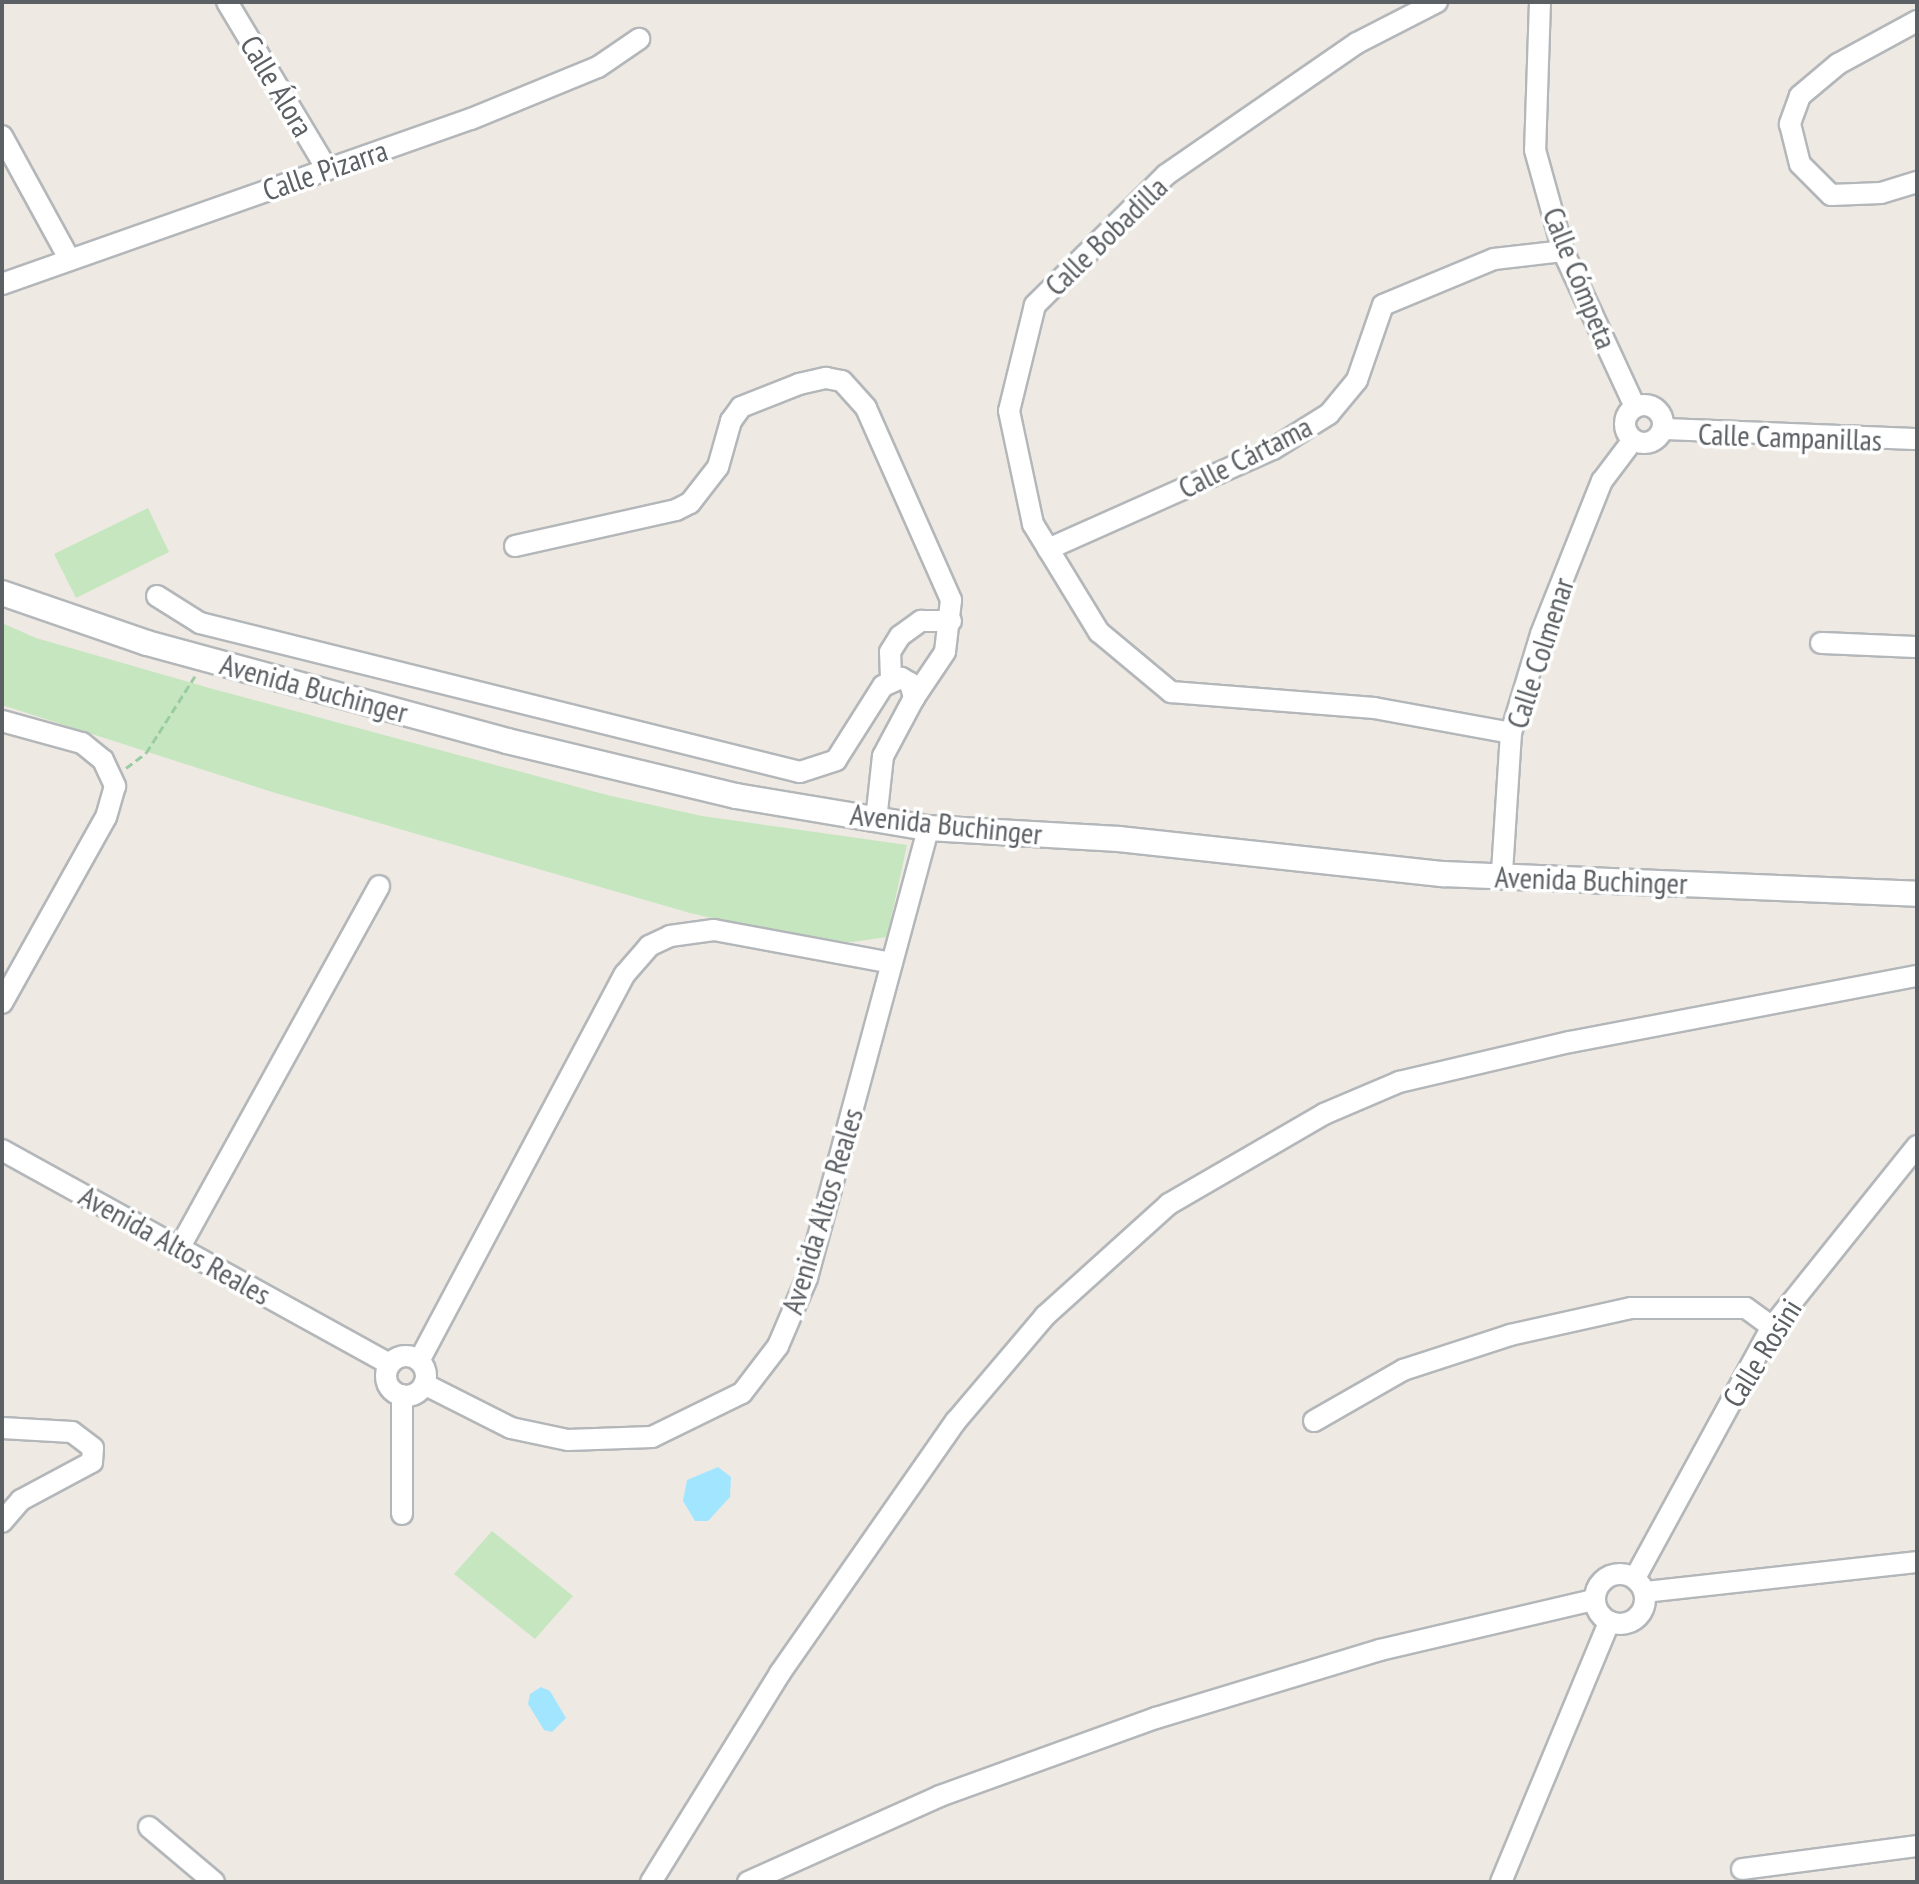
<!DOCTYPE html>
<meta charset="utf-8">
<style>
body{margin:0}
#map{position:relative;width:1919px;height:1884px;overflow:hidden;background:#eeeae3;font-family:"PT Sans Narrow",sans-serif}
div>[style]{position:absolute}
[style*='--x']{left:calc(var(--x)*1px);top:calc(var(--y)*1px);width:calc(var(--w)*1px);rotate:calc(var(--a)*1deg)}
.green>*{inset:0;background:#c5e6bf}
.water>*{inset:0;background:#a2e5ff}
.path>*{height:3px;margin-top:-1.5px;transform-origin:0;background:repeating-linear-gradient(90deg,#9bcca1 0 8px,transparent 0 12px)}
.roads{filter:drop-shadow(2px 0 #b4b7ba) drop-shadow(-2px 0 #b4b7ba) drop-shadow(0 2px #b4b7ba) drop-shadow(0 -2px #b4b7ba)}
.minor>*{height:20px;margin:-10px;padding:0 10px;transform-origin:10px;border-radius:10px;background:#fff}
.minor>.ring{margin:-10px;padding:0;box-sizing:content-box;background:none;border:20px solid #fff;border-radius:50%}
.tertiary>*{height:24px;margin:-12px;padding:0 12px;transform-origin:12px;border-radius:12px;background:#fff}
span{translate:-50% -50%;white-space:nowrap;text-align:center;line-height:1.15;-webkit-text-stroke:7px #fff;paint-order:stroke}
.street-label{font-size:30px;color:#5b6064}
.frame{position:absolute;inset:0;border:4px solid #5b6064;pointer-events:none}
</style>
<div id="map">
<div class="green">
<div style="clip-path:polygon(148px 508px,169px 552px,76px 598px,54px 554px)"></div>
<div style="clip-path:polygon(2px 623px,36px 638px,213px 689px,607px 795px,702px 816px,907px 845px,887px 937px,852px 942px,807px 940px,690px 913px,272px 792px,2px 705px)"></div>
<div style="clip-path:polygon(492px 1531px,573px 1596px,535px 1639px,454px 1574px)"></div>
</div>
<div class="water">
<div style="clip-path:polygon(718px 1467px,731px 1477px,730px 1497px,708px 1521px,695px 1521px,683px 1501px,687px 1480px)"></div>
<div style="clip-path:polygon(541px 1687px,550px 1691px,566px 1718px,552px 1732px,544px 1730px,528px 1704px,530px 1694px)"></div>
</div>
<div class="path">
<div style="--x:126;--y:768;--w:25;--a:-37"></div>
<div style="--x:146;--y:753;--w:91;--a:-57.5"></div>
</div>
<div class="roads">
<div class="minor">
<div style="--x:227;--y:2;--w:195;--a:59.1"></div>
<div style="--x:1437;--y:2;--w:90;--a:152.9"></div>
<div style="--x:1357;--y:43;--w:232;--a:145.4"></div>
<div style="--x:1166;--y:175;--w:185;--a:135.2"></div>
<div style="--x:1035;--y:305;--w:109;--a:103.8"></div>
<div style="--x:1009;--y:411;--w:116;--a:78"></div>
<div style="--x:1033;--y:524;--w:127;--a:58.6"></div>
<div style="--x:1099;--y:632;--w:94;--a:39.8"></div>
<div style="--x:1171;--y:692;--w:204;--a:4.5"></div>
<div style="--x:1374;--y:708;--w:139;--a:10.3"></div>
<div style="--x:1540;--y:2;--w:148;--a:91.9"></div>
<div style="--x:1535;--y:150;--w:105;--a:74.5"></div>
<div style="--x:1563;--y:251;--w:172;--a:65.2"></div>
<div style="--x:1917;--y:21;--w:90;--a:151.4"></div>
<div style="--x:1838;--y:64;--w:50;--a:139.9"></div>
<div style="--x:1800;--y:96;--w:30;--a:110"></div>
<div style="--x:1790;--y:124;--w:41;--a:76"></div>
<div style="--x:1800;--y:164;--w:44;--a:45"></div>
<div style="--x:1831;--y:195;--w:50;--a:-2.3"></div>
<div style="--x:1881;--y:193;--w:38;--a:-17"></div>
<div style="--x:2;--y:136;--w:141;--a:61.3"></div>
<div style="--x:2;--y:284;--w:497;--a:-19.4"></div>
<div style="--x:471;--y:119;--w:137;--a:-22.3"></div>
<div style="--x:598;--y:67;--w:50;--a:-34.3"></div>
<div class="ring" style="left:1625px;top:405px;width:18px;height:18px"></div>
<div style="--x:1663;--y:429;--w:254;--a:2.3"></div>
<div style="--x:515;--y:546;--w:165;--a:-12.6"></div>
<div style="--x:676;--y:510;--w:16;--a:-27"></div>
<div style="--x:690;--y:503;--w:46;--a:-52.1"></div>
<div style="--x:718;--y:467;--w:48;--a:-74.2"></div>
<div style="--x:731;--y:421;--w:17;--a:-54"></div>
<div style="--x:741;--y:407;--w:62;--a:-21.6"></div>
<div style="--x:799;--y:384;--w:28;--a:-13"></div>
<div style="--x:826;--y:378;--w:16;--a:11"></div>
<div style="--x:842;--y:381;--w:36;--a:48"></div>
<div style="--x:866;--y:408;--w:210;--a:66.1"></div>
<div style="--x:951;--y:600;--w:52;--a:96.6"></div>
<div style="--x:945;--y:652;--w:55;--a:124"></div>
<div style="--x:1048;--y:549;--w:246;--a:-24"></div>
<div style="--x:1273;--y:449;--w:66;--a:-32"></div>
<div style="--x:1329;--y:414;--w:44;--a:-50.5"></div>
<div style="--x:1357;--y:380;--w:79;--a:-70.9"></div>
<div style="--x:1383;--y:305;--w:120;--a:-22.5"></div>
<div style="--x:1494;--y:259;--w:69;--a:-6.6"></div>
<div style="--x:157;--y:596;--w:51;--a:32.1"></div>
<div style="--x:200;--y:623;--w:618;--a:13.95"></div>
<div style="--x:800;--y:772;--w:38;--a:-18"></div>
<div style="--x:836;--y:760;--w:88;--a:-57.6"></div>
<div style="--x:883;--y:686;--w:20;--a:-24"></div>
<div style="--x:901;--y:678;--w:10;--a:29"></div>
<div style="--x:910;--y:683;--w:16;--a:75"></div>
<div style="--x:914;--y:698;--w:66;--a:118.1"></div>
<div style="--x:883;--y:756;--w:64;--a:96.2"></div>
<div style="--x:1821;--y:643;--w:96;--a:2.4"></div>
<div style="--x:891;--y:679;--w:27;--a:-92"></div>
<div style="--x:890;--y:652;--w:19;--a:-58"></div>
<div style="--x:900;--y:636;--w:26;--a:-36"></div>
<div style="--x:921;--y:621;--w:30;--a:0"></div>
<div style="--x:2;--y:721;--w:83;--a:15.4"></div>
<div style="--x:82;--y:743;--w:27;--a:39"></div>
<div style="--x:103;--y:760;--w:29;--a:65"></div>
<div style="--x:115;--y:786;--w:32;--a:106"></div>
<div style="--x:106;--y:817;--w:213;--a:119.2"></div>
<div style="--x:1510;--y:876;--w:9;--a:-153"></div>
<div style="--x:1502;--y:872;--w:139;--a:-86.3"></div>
<div style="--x:1511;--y:733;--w:103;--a:-73.1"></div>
<div style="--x:1541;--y:634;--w:165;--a:-68.3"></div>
<div style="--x:1602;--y:481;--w:51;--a:-52.9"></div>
<div style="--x:2;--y:1150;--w:443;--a:28.9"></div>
<div style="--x:181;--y:1245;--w:410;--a:-61.1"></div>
<div class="ring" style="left:386px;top:1356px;width:20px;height:20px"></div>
<div style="--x:419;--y:1361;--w:438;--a:-62"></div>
<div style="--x:625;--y:974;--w:37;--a:-49"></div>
<div style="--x:649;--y:946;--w:23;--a:-25"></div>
<div style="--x:670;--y:936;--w:44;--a:-7.8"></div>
<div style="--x:714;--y:930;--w:181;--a:10.5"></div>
<div style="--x:424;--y:1384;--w:97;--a:26.8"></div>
<div style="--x:511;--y:1428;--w:58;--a:11.9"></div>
<div style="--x:568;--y:1440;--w:84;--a:-2"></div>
<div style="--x:652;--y:1437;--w:100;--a:-26.1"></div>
<div style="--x:742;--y:1393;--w:59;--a:-52.5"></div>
<div style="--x:778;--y:1346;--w:74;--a:-66.9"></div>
<div style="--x:807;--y:1278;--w:466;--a:-74.9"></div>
<div style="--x:402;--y:1395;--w:119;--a:90"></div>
<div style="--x:1314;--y:1421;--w:103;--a:-29.8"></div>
<div style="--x:1403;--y:1370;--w:113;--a:-18.1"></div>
<div style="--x:1510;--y:1335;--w:124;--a:-12.6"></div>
<div style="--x:1631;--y:1308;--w:115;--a:0"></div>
<div style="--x:1746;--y:1308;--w:32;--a:36"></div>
<div style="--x:2;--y:1428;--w:70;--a:3.3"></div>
<div style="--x:72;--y:1432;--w:26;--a:37"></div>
<div style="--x:93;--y:1448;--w:14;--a:94"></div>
<div style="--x:92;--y:1462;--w:81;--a:151.8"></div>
<div style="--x:21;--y:1500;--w:29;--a:131"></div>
<div class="ring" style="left:1595px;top:1574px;width:30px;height:30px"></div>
<div style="--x:1635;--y:1578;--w:286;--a:-61.4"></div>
<div style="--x:1772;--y:1327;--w:232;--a:-51.3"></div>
<div style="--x:1645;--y:1592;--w:274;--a:-6.3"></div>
<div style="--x:149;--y:1827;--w:85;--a:40.2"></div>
<div style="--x:1742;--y:1869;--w:177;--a:-7.5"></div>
<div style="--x:651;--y:1882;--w:246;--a:-58.3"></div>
<div style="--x:780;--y:1673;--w:307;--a:-55.1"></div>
<div style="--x:956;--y:1421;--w:138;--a:-49.7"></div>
<div style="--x:1045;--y:1316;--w:167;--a:-42.1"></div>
<div style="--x:1169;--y:1204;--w:179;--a:-30.1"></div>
<div style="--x:1324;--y:1114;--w:82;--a:-23.1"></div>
<div style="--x:1399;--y:1082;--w:176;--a:-13.2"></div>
<div style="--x:1570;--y:1042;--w:353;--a:-10.8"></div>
<div style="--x:748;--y:1882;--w:210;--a:-24.1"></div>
<div style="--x:940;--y:1796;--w:230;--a:-19.9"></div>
<div style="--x:1156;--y:1718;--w:234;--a:-16.9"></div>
<div style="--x:1380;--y:1650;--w:220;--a:-13.2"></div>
<div style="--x:1501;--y:1882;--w:282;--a:-67.4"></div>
</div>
<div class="tertiary">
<div style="--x:2;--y:593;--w:153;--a:19"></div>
<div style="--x:147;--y:643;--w:373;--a:15.2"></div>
<div style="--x:507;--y:741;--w:236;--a:13.5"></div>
<div style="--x:736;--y:796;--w:195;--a:9.5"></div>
<div style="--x:928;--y:828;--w:191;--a:3.3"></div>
<div style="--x:1119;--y:839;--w:326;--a:6.2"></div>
<div style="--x:1443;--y:874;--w:474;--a:2.4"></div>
</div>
</div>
<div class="street-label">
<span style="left:277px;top:86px;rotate:59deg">Calle Álora</span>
<span style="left:325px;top:170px;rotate:-19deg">Calle Pizarra</span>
<span style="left:1106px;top:236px;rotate:-44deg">Calle Bobadilla</span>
<span style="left:1580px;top:278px;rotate:68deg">Calle Cómpeta</span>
<span style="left:1790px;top:437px;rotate:2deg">Calle Campanillas</span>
<span style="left:1245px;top:457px;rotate:-27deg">Calle Cártama</span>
<span style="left:1540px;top:653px;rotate:-72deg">Calle Colmenar</span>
<span style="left:314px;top:688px;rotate:15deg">Avenida Buchinger</span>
<span style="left:946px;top:824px;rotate:6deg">Avenida Buchinger</span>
<span style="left:1591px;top:880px;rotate:2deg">Avenida Buchinger</span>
<span style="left:822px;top:1211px;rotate:-73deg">Avenida Altos Reales</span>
<span style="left:175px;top:1245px;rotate:29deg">Avenida Altos Reales</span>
<span style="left:1762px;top:1353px;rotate:-58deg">Calle Rosini</span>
</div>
<div class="frame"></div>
</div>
